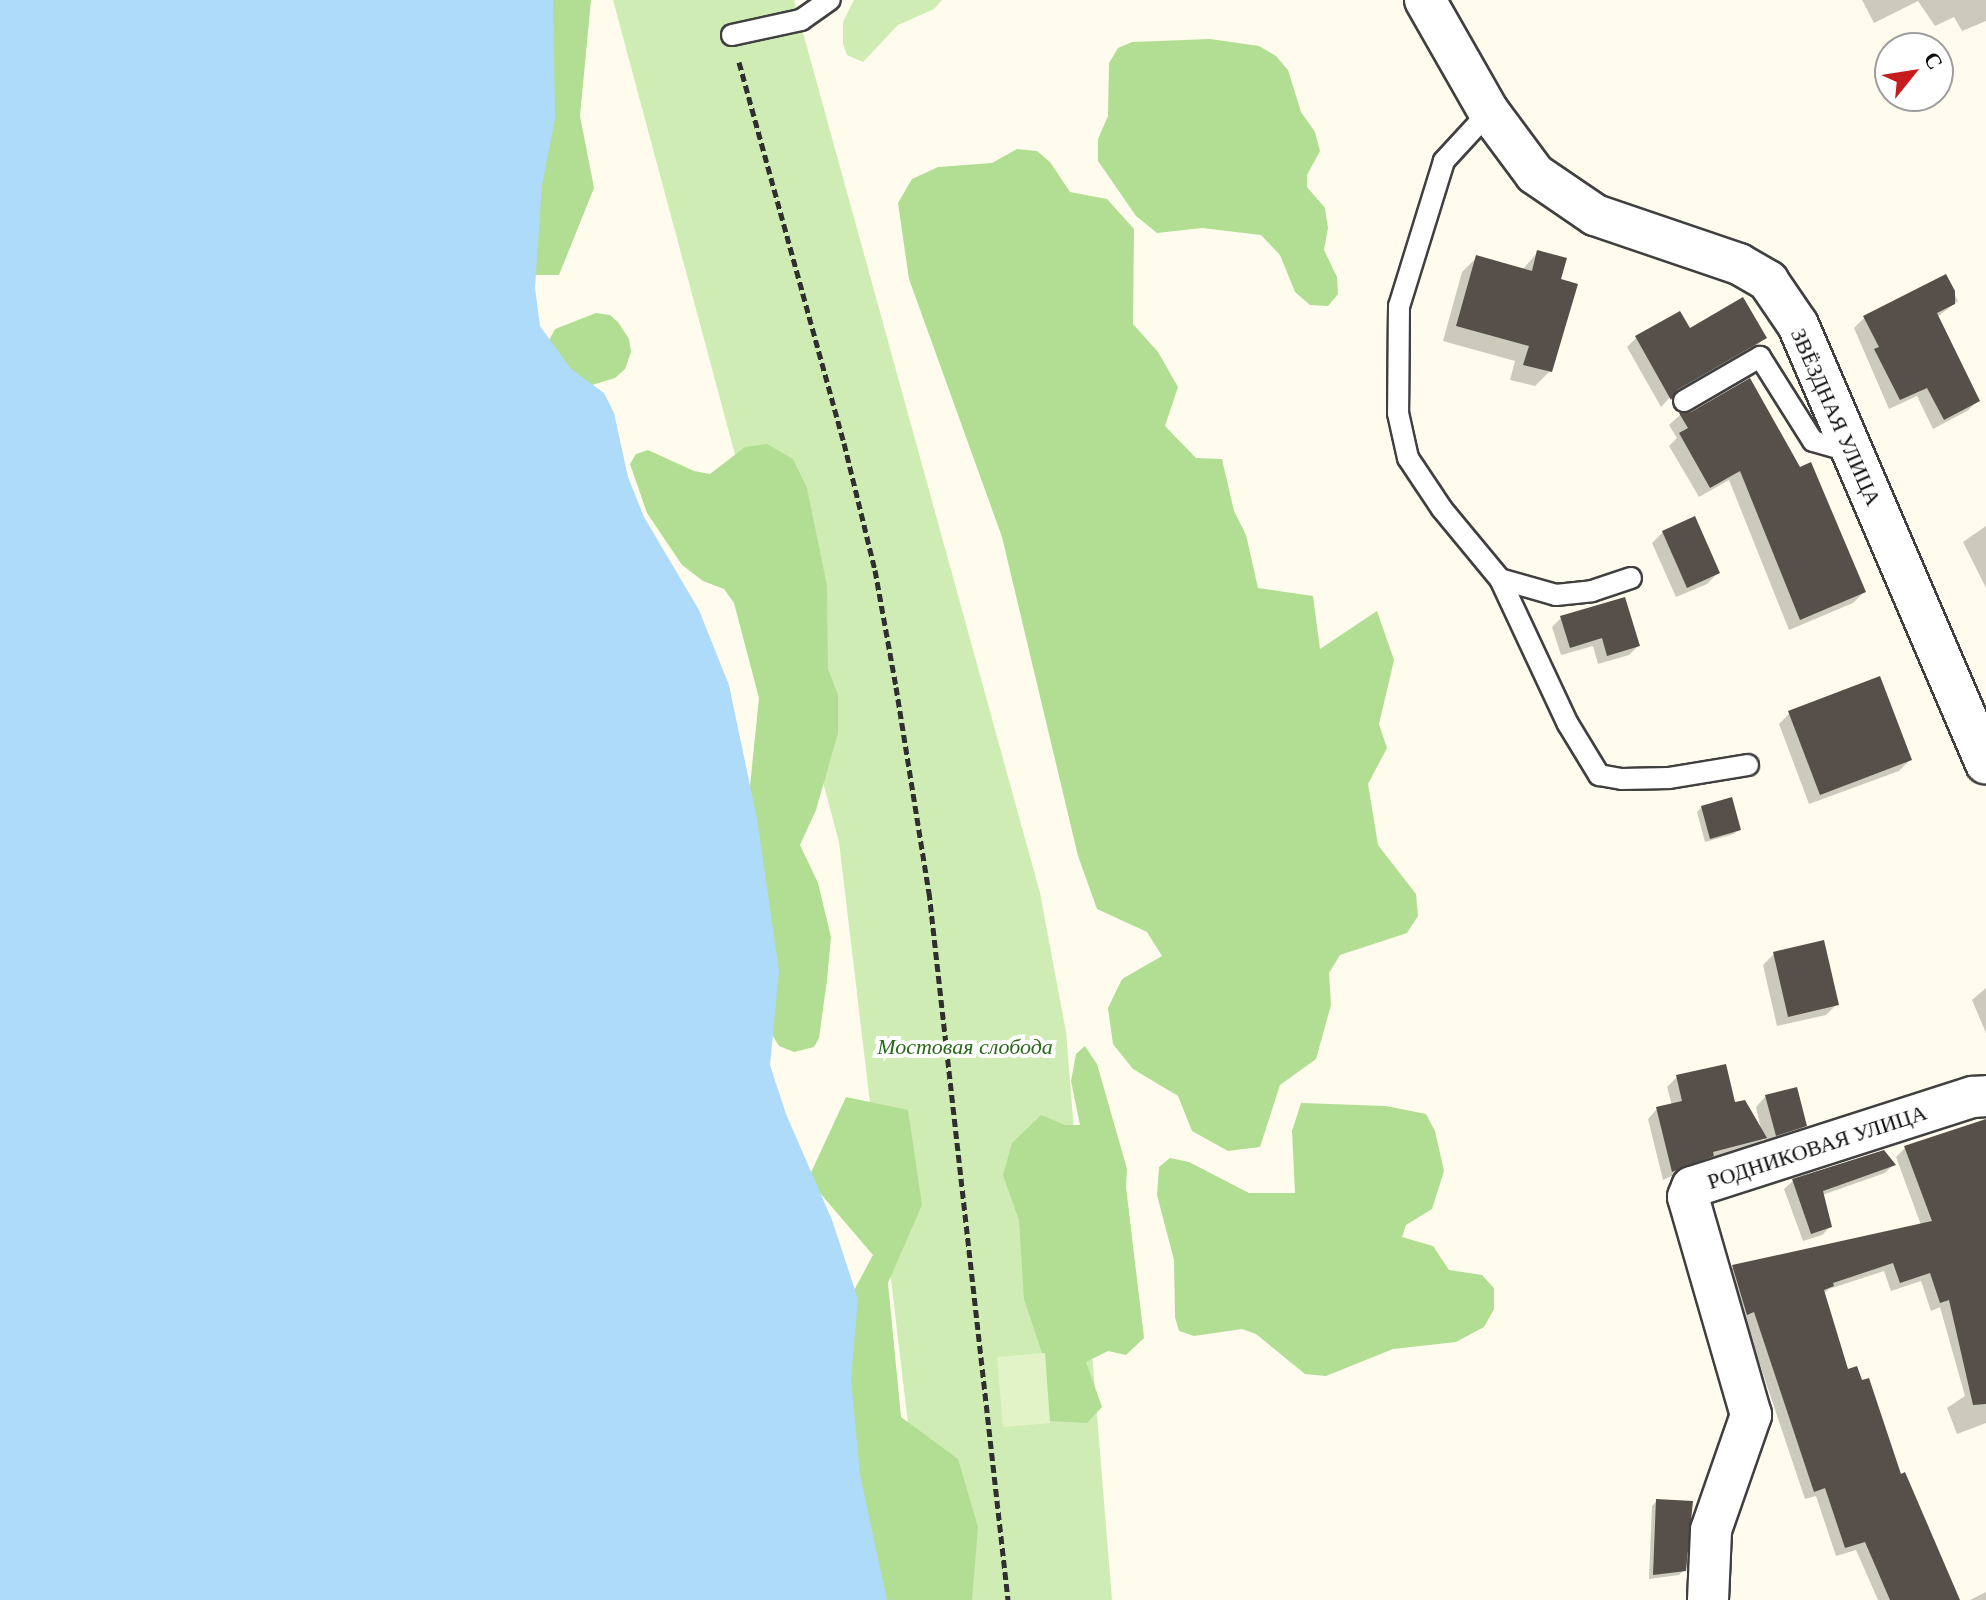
<!DOCTYPE html>
<meta charset="utf-8">
<style>
body{margin:0}
#map{position:relative;width:1986px;height:1600px;overflow:hidden;background:#fffced;font-family:Georgia,serif}
div>[style]{position:absolute}
[style*='--x']{left:calc(var(--x)*1px);top:calc(var(--y)*1px);width:calc(var(--w)*1px);rotate:calc(var(--a)*1deg)}
.green>*{inset:0;background:#cfecb4}
.forest>*{inset:0;background:#b1de93}
.pitch>*{inset:0;background:#e2f3c7}
.water>*{inset:0;background:#aedbfa}
.shadow>*{inset:0;background:#0003}
.building>*{inset:0;background:#574f49}
.path>*{height:5px;margin-top:-2.5px;transform-origin:0;background:repeating-linear-gradient(90deg,#2f2f2f 0 8px,transparent 0 12px)}
.roads{filter:drop-shadow(2px 0 #404040) drop-shadow(-2px 0 #404040) drop-shadow(0 2px #404040) drop-shadow(0 -2px #404040)}
.service>*{height:20px;margin:-10px;padding:0 10px;transform-origin:10px;border-radius:10px;background:#fff}
.minor>*{height:40px;margin:-20px;padding:0 20px;transform-origin:20px;border-radius:20px;background:#fff}
span{translate:-50% -50%;white-space:nowrap;text-align:center;line-height:1.15;-webkit-text-stroke:8px #fff;paint-order:stroke}
.street-label{font-size:22px;color:#0d0d0d}
.park-label{font-size:22px;color:#276919;font-style:italic}
.north{position:absolute;left:1874px;top:32px;width:80px;height:80px;box-sizing:border-box;background:#fff;border:2px solid #9e9e9e;border-radius:50%;rotate:60deg;font-size:22px;font-weight:700;line-height:32px;text-align:center;color:#0d0d0d}
.north::after{content:'';display:block;margin:auto;width:28px;height:36px;background:#c61c1d;clip-path:polygon(50% 0,100% 100%,50% 72%,0 100%)}
</style>
<div id="map">
<div class="green">
<div style="clip-path:polygon(613px 0,794px 0,1040px 893px,1066px 1032px,1112px 1600px,929px 1600px,839px 842px)"></div>
<div style="clip-path:polygon(854px 0,942px 0,934px 9px,898px 25px,863px 62px,847px 55px,843px 44px,843px 22px)"></div>
</div>
<div class="forest">
<div style="clip-path:polygon(521px 0,591px 0,580px 116px,594px 188px,559px 275px,535px 275px)"></div>
<div style="clip-path:polygon(1210px 39px,1259px 46px,1276px 56px,1288px 70px,1301px 112px,1315px 132px,1320px 151px,1307px 175px,1307px 187px,1325px 208px,1328px 228px,1324px 250px,1337px 277px,1338px 294px,1328px 306px,1310px 305px,1295px 292px,1280px 255px,1261px 235px,1202px 228px,1157px 233px,1136px 216px,1098px 161px,1098px 139px,1108px 116px,1109px 63px,1118px 48px,1132px 42px)"></div>
<div style="clip-path:polygon(1017px 149px,1037px 151px,1050px 162px,1070px 192px,1107px 199px,1134px 229px,1133px 324px,1158px 352px,1178px 387px,1165px 426px,1196px 458px,1222px 459px,1234px 511px,1246px 535px,1258px 588px,1313px 596px,1320px 649px,1377px 611px,1394px 660px,1379px 724px,1387px 748px,1368px 784px,1378px 845px,1416px 894px,1418px 916px,1407px 933px,1340px 955px,1329px 973px,1331px 1005px,1316px 1059px,1280px 1085px,1260px 1147px,1228px 1151px,1192px 1131px,1178px 1096px,1133px 1069px,1113px 1044px,1108px 1008px,1122px 979px,1162px 956px,1147px 932px,1097px 909px,1078px 856px,1002px 537px,909px 279px,898px 203px,912px 179px,938px 167px,992px 163px)"></div>
<div style="clip-path:polygon(596px 313px,610px 315px,618px 322px,629px 339px,631px 352px,625px 369px,615px 378px,576px 390px,544px 350px,555px 329px)"></div>
<div style="clip-path:polygon(767px 444px,793px 459px,807px 488px,827px 586px,828px 669px,838px 695px,838px 733px,816px 810px,800px 845px,818px 883px,831px 937px,827px 980px,819px 1038px,814px 1047px,794px 1052px,779px 1046px,764px 1022px,742px 864px,759px 698px,734px 603px,724px 589px,703px 581px,682px 565px,647px 513px,630px 464px,636px 454px,648px 450px,694px 471px,710px 474px,745px 447px)"></div>
<div style="clip-path:polygon(1085px 1046px,1097px 1064px,1127px 1169px,1126px 1187px,1144px 1338px,1126px 1355px,1108px 1351px,1086px 1362px,1102px 1407px,1087px 1423px,1050px 1421px,1043px 1356px,1024px 1299px,1019px 1220px,1003px 1175px,1012px 1143px,1041px 1115px,1065px 1125px,1080px 1125px,1071px 1081px,1076px 1054px)"></div>
<div style="clip-path:polygon(846px 1097px,908px 1110px,922px 1205px,888px 1283px,901px 1417px,958px 1459px,978px 1527px,972px 1600px,862px 1600px,830px 1335px,873px 1255px,808px 1179px)"></div>
<div style="clip-path:polygon(1301px 1103px,1386px 1106px,1426px 1114px,1435px 1131px,1444px 1171px,1432px 1209px,1406px 1225px,1402px 1237px,1433px 1246px,1449px 1270px,1482px 1275px,1494px 1288px,1494px 1309px,1484px 1327px,1456px 1342px,1393px 1349px,1326px 1376px,1305px 1374px,1256px 1334px,1242px 1329px,1194px 1336px,1179px 1331px,1175px 1317px,1174px 1260px,1157px 1195px,1159px 1167px,1170px 1158px,1189px 1162px,1249px 1193px,1295px 1193px,1292px 1131px)"></div>
</div>
<div class="pitch">
<div style="clip-path:polygon(1045px 1353px,1050px 1423px,1003px 1427px,997px 1357px)"></div>
</div>
<div class="water">
<div style="clip-path:polygon(0 0,553px 0,555px 119px,542px 185px,535px 288px,540px 326px,571px 369px,604px 393px,614px 413px,628px 477px,644px 517px,699px 610px,729px 685px,757px 819px,779px 971px,770px 1065px,786px 1114px,832px 1220px,858px 1299px,851px 1379px,860px 1475px,887px 1600px,0 1600px)"></div>
</div>
<div class="shadow">
<div style="clip-path:polygon(1862px 0,1986px 0,1986px 21px,1962px 31px,1954px 17px,1935px 26px,1918px 1px,1874px 23px)"></div>
<div style="clip-path:polygon(1538px 252px,1558px 280px,1550px 371px,1535px 386px,1510px 380px,1515px 361px,1443px 341px,1462px 272px,1477px 257px,1522px 270px)"></div>
<div style="clip-path:polygon(1945px 276px,1958px 301px,1937px 317px,1978px 401px,1967px 411px,1933px 429px,1917px 396px,1889px 409px,1854px 328px,1864px 318px)"></div>
<div style="clip-path:polygon(1679px 314px,1689px 331px,1764px 338px,1755px 347px,1672px 395px,1661px 407px,1627px 347px,1636px 338px)"></div>
<div style="clip-path:polygon(1691px 414px,1864px 592px,1853px 603px,1789px 630px,1729px 480px,1699px 497px,1669px 446px,1677px 438px,1669px 425px,1680px 415px)"></div>
<div style="clip-path:polygon(1986px 526px,1986px 588px,1963px 542px)"></div>
<div style="clip-path:polygon(1663px 532px,1718px 573px,1707px 584px,1676px 597px,1652px 543px)"></div>
<div style="clip-path:polygon(1561px 618px,1638px 646px,1629px 655px,1598px 664px,1593px 646px,1561px 655px,1552px 627px)"></div>
<div style="clip-path:polygon(1790px 713px,1910px 760px,1899px 771px,1809px 804px,1779px 724px)"></div>
<div style="clip-path:polygon(1702px 807px,1739px 829px,1734px 834px,1705px 842px,1697px 812px)"></div>
<div style="clip-path:polygon(1774px 954px,1837px 1004px,1826px 1015px,1777px 1026px,1763px 965px)"></div>
<div style="clip-path:polygon(1986px 988px,1986px 1033px,1972px 1000px)"></div>
<div style="clip-path:polygon(1677px 1077px,1734px 1105px,1761px 1129px,1756px 1107px,1766px 1096px,1805px 1125px,1794px 1136px,1765px 1145px,1764px 1139px,1756px 1147px,1708px 1159px,1663px 1180px,1648px 1119px,1657px 1109px,1672px 1105px,1667px 1087px)"></div>
<div style="clip-path:polygon(1986px 1128px,1986px 1423px,1957px 1434px,1947px 1408px,1965px 1396px,1940px 1307px,1931px 1311px,1921px 1281px,1891px 1291px,1884px 1271px,1829px 1289px,1823px 1294px,1847px 1372px,1958px 1600px,1878px 1600px,1856px 1550px,1836px 1556px,1816px 1496px,1805px 1499px,1745px 1320px,1738px 1322px,1724px 1276px,1733px 1267px,1921px 1225px,1896px 1157px,1905px 1148px)"></div>
<div style="clip-path:polygon(1884px 1152px,1893px 1165px,1885px 1173px,1822px 1195px,1830px 1227px,1822px 1235px,1803px 1241px,1784px 1189px,1793px 1181px)"></div>
<div style="clip-path:polygon(1657px 1501px,1684px 1570px,1679px 1575px,1649px 1579px,1652px 1506px)"></div>
<div style="clip-path:polygon(1986px 1592px,1986px 1600px,1970px 1600px)"></div>
</div>
<div class="building">
<div style="clip-path:polygon(1537px 250px,1567px 258px,1561px 279px,1578px 284px,1552px 372px,1523px 365px,1529px 346px,1456px 326px,1476px 255px,1532px 271px)"></div>
<div style="clip-path:polygon(1946px 274px,1955px 291px,1955px 304px,1937px 313px,1980px 401px,1944px 420px,1927px 388px,1900px 400px,1874px 349px,1879px 347px,1863px 316px)"></div>
<div style="clip-path:polygon(1743px 297px,1767px 338px,1677px 390px,1671px 400px,1635px 336px,1680px 311px,1690px 328px)"></div>
<div style="clip-path:polygon(1750px 378px,1800px 467px,1811px 462px,1866px 592px,1800px 620px,1740px 471px,1710px 488px,1679px 433px,1688px 428px,1679px 413px,1691px 412px)"></div>
<div style="clip-path:polygon(1695px 516px,1720px 573px,1687px 588px,1662px 531px)"></div>
<div style="clip-path:polygon(1625px 597px,1640px 646px,1607px 656px,1602px 638px,1570px 648px,1560px 616px)"></div>
<div style="clip-path:polygon(1880px 676px,1912px 760px,1820px 795px,1788px 711px)"></div>
<div style="clip-path:polygon(1732px 797px,1741px 830px,1710px 839px,1701px 806px)"></div>
<div style="clip-path:polygon(1824px 940px,1839px 1005px,1788px 1017px,1773px 952px)"></div>
<div style="clip-path:polygon(1726px 1064px,1735px 1102px,1745px 1100px,1767px 1138px,1713px 1152px,1714px 1156px,1672px 1172px,1656px 1107px,1682px 1101px,1676px 1075px)"></div>
<div style="clip-path:polygon(1797px 1087px,1807px 1126px,1776px 1136px,1765px 1095px)"></div>
<div style="clip-path:polygon(1986px 1119px,1986px 1404px,1973px 1405px,1949px 1300px,1940px 1303px,1930px 1273px,1900px 1283px,1893px 1263px,1833px 1283px,1834px 1286px,1824px 1290px,1848px 1369px,1857px 1366px,1862px 1380px,1869px 1378px,1901px 1474px,1905px 1472px,1960px 1600px,1890px 1600px,1865px 1542px,1845px 1548px,1825px 1488px,1814px 1492px,1754px 1312px,1747px 1315px,1732px 1265px,1932px 1221px,1904px 1146px)"></div>
<div style="clip-path:polygon(1884px 1150px,1896px 1165px,1823px 1191px,1832px 1227px,1811px 1234px,1792px 1179px)"></div>
<div style="clip-path:polygon(1656px 1499px,1693px 1501px,1686px 1571px,1653px 1575px)"></div>
</div>
<div class="path">
<div style="--x:739;--y:62;--w:395;--a:74.6"></div>
<div style="--x:844;--y:443;--w:131;--a:76.3"></div>
<div style="--x:875;--y:570;--w:119;--a:79.8"></div>
<div style="--x:896;--y:687;--w:208;--a:80.9"></div>
<div style="--x:929;--y:892;--w:712;--a:83.63"></div>
</div>
<div class="roads">
<div class="service">
<div style="--x:732;--y:35;--w:71;--a:-12.3"></div>
<div style="--x:801;--y:20;--w:35;--a:-35"></div>
<div style="--x:1489;--y:112;--w:67;--a:132.6"></div>
<div style="--x:1444;--y:161;--w:152;--a:107.2"></div>
<div style="--x:1399;--y:306;--w:107;--a:90.5"></div>
<div style="--x:1398;--y:413;--w:46;--a:77.5"></div>
<div style="--x:1408;--y:458;--w:61;--a:56.3"></div>
<div style="--x:1442;--y:509;--w:91;--a:50.4"></div>
<div style="--x:1500;--y:579;--w:58;--a:15.9"></div>
<div style="--x:1556;--y:595;--w:36;--a:-6"></div>
<div style="--x:1592;--y:591;--w:41;--a:-18.4"></div>
<div style="--x:1684;--y:401;--w:88;--a:-30.1"></div>
<div style="--x:1760;--y:357;--w:99;--a:57.8"></div>
<div style="--x:1813;--y:441;--w:41;--a:15.8"></div>
<div style="--x:1500;--y:579;--w:160;--a:64.9"></div>
<div style="--x:1568;--y:724;--w:60;--a:58.7"></div>
<div style="--x:1599;--y:775;--w:23;--a:10"></div>
<div style="--x:1622;--y:779;--w:47;--a:-1.2"></div>
<div style="--x:1669;--y:778;--w:80;--a:-9.3"></div>
</div>
<div class="minor">
<div style="--x:1425;--y:0;--w:129;--a:60.3"></div>
<div style="--x:1489;--y:112;--w:77;--a:53.4"></div>
<div style="--x:1535;--y:174;--w:73;--a:34.3"></div>
<div style="--x:1595;--y:215;--w:152;--a:18.8"></div>
<div style="--x:1739;--y:264;--w:34;--a:30"></div>
<div style="--x:1768;--y:281;--w:53;--a:55.7"></div>
<div style="--x:1798;--y:325;--w:477;--a:66.8"></div>
<div style="--x:1708;--y:1600;--w:70;--a:-87.5"></div>
<div style="--x:1711;--y:1530;--w:122;--a:-70.8"></div>
<div style="--x:1751;--y:1415;--w:227;--a:-106.1"></div>
<div style="--x:1688;--y:1197;--w:11;--a:-68"></div>
<div style="--x:1692;--y:1187;--w:295;--a:-17.8"></div>
<div style="--x:1973;--y:1097;--w:13;--a:-4"></div>
</div>
</div>
<div class="street-label">
<span style="left:1836px;top:417px;rotate:66deg">ЗВЁЗДНАЯ УЛИЦА</span>
<span style="left:1817px;top:1147px;rotate:-18deg">РОДНИКОВАЯ УЛИЦА</span>
</div>
<div class="park-label">
<span style="left:965px;top:1047px">Мостовая слобода</span>
</div>
<div class="north">С</div>
</div>
